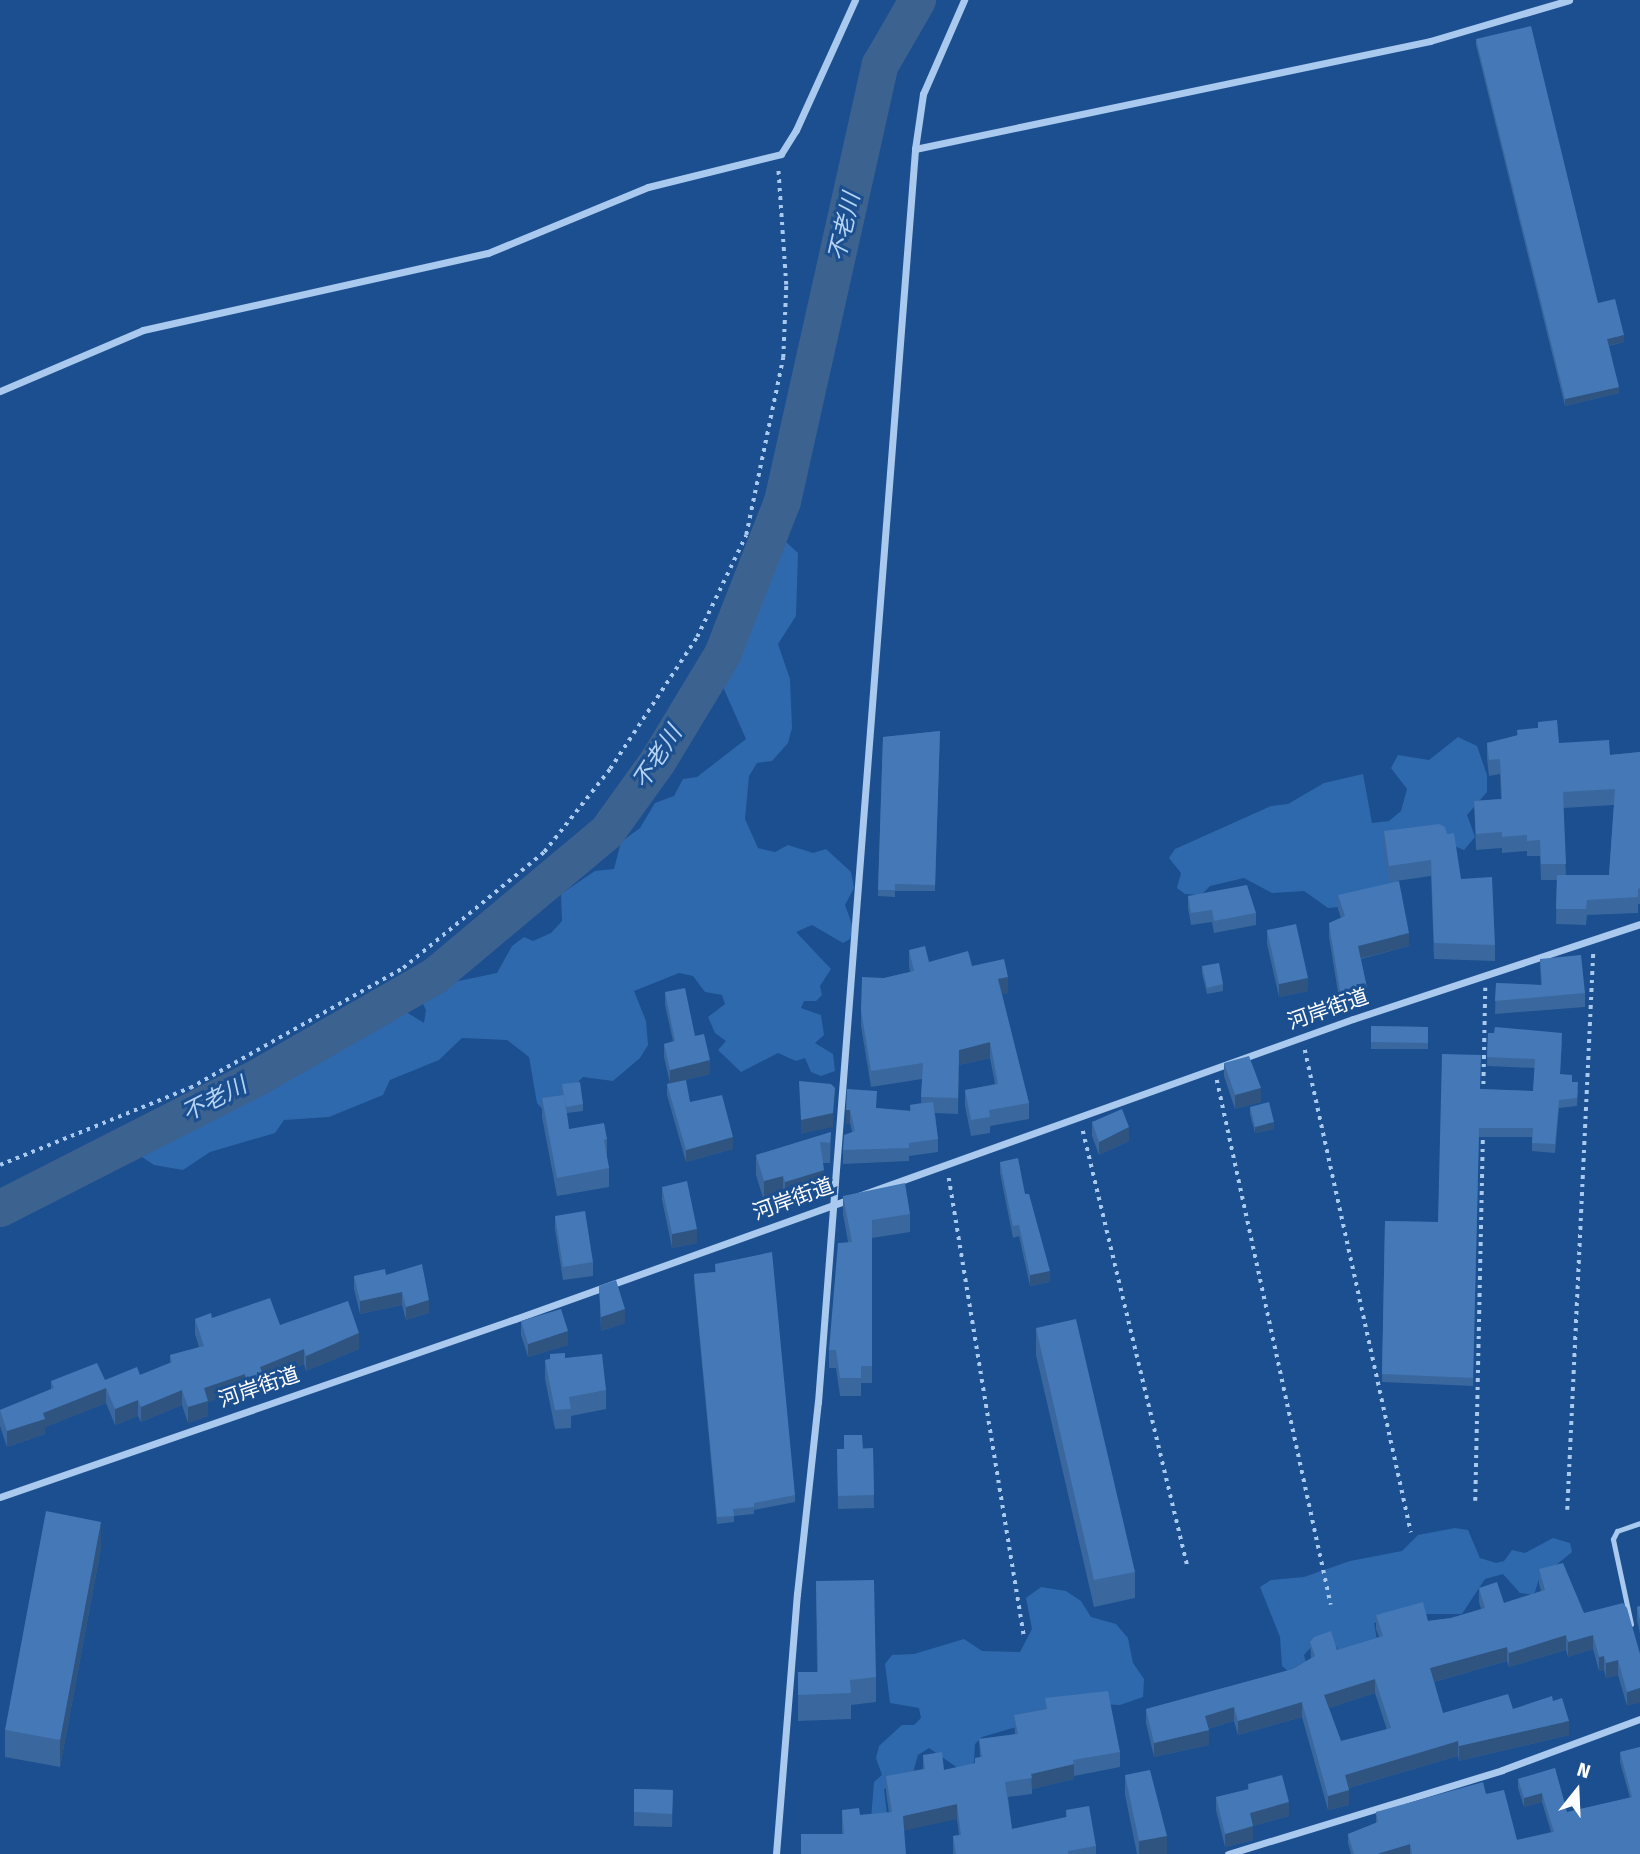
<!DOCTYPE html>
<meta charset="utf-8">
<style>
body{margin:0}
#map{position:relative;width:1640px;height:1854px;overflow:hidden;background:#1b4f8f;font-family:"Fira Sans","Noto Sans JP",sans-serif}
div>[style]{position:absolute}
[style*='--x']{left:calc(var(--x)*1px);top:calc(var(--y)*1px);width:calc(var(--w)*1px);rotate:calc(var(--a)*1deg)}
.green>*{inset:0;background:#2e69ad}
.river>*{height:37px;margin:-18.5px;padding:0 18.5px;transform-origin:18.5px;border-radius:18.5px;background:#3c6290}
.path>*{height:3.5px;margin-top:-1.75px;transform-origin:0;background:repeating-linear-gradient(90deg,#a9c9ee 0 3.5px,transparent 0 8.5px)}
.service>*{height:5px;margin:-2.5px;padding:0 2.5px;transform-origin:2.5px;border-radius:2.5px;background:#a9c9ee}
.minor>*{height:7px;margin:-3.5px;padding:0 3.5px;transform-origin:3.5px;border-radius:3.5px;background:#a9c9ee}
.wall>*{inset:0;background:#3a679d}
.shaded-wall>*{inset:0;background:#305480}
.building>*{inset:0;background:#4478b7}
span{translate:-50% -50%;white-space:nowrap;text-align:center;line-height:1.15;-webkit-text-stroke:6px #1b4f8f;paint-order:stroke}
.street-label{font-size:21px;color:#fff}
.water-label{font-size:23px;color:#b5d3f5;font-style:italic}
.north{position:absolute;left:1542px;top:1756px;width:70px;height:70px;-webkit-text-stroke:5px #1b4f8f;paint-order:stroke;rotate:18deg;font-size:19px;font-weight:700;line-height:28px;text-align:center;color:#fff}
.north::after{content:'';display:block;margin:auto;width:24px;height:32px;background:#fff;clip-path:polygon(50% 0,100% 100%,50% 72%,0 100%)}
</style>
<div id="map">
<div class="green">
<div style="clip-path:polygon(786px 542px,798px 553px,796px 616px,778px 644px,790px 679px,792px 728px,788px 743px,772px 761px,757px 763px,749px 776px,745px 819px,758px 848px,775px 852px,788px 845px,813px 853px,826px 849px,851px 872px,854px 888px,845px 905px,853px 927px,850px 939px,843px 943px,812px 925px,796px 932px,831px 969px,820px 986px,822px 995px,816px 1001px,804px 1001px,801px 1008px,821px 1015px,824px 1035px,815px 1043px,833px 1054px,835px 1071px,821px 1076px,811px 1072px,805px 1058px,796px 1061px,778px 1053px,741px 1072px,718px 1050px,726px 1041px,715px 1033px,708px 1017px,725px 1004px,722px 995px,705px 992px,693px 976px,679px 973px,634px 991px,646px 1021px,648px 1045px,640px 1058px,613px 1081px,583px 1077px,546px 1113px,537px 1103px,529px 1057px,507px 1040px,462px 1038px,439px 1060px,390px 1080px,383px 1095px,329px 1117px,284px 1120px,275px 1133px,210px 1152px,183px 1170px,154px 1165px,139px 1155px,219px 1106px,284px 1075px,321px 1047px,334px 1046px,383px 1017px,403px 1010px,424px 1023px,426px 1010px,420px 998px,444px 984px,497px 973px,512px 946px,524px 937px,533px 941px,551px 933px,562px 921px,561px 894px,595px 871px,614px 869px,621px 842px,640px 828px,655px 803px,674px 796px,683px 779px,697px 777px,746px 739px,723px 687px,739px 657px,738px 640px,724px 621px,728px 610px,749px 600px,755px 588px,747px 574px,755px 557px,769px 556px)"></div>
<div style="clip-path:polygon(1458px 737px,1477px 746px,1487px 775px,1487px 792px,1467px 815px,1475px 837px,1464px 850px,1454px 846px,1397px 872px,1397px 887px,1352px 906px,1328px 908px,1304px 891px,1272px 893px,1244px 878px,1210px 886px,1201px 895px,1185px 894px,1177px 888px,1181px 873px,1169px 858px,1175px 849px,1271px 806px,1288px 804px,1324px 783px,1363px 774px,1372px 823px,1389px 821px,1401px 811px,1407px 789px,1391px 768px,1398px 755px,1429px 760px)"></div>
<div style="clip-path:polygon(1455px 1528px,1468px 1530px,1480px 1558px,1496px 1563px,1504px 1561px,1512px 1550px,1525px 1553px,1553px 1538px,1570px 1543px,1572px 1552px,1539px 1579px,1534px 1595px,1520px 1593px,1503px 1574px,1485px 1579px,1462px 1614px,1421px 1614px,1374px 1623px,1378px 1645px,1341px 1655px,1334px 1643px,1312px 1646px,1304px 1655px,1308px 1670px,1290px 1673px,1282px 1666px,1280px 1637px,1260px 1587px,1271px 1580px,1304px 1577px,1350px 1561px,1402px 1551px,1418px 1535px)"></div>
<div style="clip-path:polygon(1041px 1587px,1066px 1591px,1081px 1601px,1091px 1617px,1116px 1624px,1128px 1638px,1133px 1663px,1144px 1679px,1143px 1697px,1120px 1705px,1094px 1704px,982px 1737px,975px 1744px,974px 1762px,965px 1773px,929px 1748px,918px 1755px,910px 1783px,884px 1789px,888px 1822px,871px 1819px,874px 1782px,882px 1775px,876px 1758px,879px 1746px,902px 1725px,914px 1725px,921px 1718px,919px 1708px,890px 1703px,885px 1664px,892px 1655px,914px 1654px,964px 1639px,982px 1651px,1020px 1652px,1032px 1629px,1026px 1598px)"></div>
</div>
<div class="river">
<div style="--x:0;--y:1208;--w:291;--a:-27"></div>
<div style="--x:259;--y:1076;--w:203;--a:-29.8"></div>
<div style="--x:435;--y:975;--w:224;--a:-39.9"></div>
<div style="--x:607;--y:831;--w:87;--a:-54.3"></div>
<div style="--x:658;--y:760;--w:124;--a:-58.9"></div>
<div style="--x:722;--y:654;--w:164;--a:-68.6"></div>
<div style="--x:782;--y:501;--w:448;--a:-77.4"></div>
<div style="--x:880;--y:64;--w:74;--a:-60"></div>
</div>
<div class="path">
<div style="--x:1305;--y:1050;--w:494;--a:77.6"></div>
<div style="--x:1217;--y:1080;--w:537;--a:77.75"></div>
<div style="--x:1483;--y:1093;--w:105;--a:-88.9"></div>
<div style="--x:1083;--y:1131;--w:450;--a:76.5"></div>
<div style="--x:0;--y:1165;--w:205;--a:-22.1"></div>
<div style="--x:190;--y:1088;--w:244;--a:-29.4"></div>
<div style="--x:403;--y:968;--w:183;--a:-39.4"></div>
<div style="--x:544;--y:852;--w:106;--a:-51.5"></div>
<div style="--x:610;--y:769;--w:158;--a:-56.6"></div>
<div style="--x:697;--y:637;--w:113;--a:-64.3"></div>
<div style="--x:746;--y:535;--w:181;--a:-78.2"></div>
<div style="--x:783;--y:358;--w:73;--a:-87.6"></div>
<div style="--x:786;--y:285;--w:118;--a:-93.9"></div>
<div style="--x:949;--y:1178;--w:463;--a:80.7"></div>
<div style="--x:1475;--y:1501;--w:369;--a:-88.8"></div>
<div style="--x:1567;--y:1510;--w:559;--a:-87.33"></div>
</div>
<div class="service">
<div style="--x:1631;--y:1624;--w:87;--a:-102"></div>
<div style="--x:1613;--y:1539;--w:9;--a:-63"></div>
<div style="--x:1617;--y:1531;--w:24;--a:-19"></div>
</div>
<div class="minor">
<div style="--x:915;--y:149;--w:526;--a:-11.84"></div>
<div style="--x:1430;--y:41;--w:145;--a:-16.4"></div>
<div style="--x:0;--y:391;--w:155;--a:-23.1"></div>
<div style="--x:143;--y:330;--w:353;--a:-12.6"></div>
<div style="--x:488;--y:253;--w:173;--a:-22.4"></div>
<div style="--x:648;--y:187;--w:137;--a:-13.9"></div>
<div style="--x:781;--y:154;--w:28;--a:-58"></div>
<div style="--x:796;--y:130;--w:143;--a:-65.6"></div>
<div style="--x:0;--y:1497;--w:545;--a:-19.07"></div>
<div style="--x:515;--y:1319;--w:890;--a:-19.7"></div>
<div style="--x:1353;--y:1019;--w:302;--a:-18.3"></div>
<div style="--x:776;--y:1854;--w:261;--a:-85.4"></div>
<div style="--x:797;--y:1594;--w:193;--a:-83.8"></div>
<div style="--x:818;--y:1402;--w:1257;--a:-85.57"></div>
<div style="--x:915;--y:149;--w:56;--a:-81.7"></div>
<div style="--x:923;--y:94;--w:103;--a:-66.4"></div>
<div style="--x:1228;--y:1854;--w:287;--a:-17"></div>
<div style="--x:1502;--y:1770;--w:147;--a:-20.3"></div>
</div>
<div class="wall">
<div style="clip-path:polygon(1476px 39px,1598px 303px,1624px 342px,1609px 346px,1619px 393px,1565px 406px,1476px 45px)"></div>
<div style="clip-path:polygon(evenodd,1538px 722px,1559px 743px,1610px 755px,1640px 752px,1640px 904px,1638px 904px,1638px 913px,1587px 915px,1586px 925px,1556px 924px,1557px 880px,1541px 880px,1540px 856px,1527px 856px,1527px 851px,1502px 853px,1502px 848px,1476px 850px,1474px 801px,1501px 799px,1500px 774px,1489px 776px,1487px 759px,1487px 743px,1517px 736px,1517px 730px,1538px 728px,1538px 722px,1614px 805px,1609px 875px,1566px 875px,1563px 808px,1614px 805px)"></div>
<div style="clip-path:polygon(940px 731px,935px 891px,895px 891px,895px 897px,878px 896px,883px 737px)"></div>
<div style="clip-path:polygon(1384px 831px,1447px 834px,1461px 879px,1495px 945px,1495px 961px,1434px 959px,1431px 876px,1389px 882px,1384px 847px)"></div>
<div style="clip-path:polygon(1338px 895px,1409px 946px,1361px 959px,1367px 988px,1367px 1001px,1340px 1005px,1329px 937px,1329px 923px,1341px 918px,1338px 909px)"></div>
<div style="clip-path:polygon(1188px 896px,1256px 913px,1256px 925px,1214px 933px,1212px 922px,1191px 925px,1188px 908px)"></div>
<div style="clip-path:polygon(1267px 930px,1308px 991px,1279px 997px,1267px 944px)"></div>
<div style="clip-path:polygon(909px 950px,929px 962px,972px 966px,1008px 993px,1002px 994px,1029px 1103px,1029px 1119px,990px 1126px,990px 1133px,971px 1136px,965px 1106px,965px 1090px,995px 1084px,990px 1058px,959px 1065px,958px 1114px,935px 1113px,938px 1139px,938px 1152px,909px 1156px,909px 1161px,843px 1164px,843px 1150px,852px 1132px,850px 1123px,846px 1124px,846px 1110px,877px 1108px,910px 1111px,910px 1105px,921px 1103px,922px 1079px,871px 1087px,861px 1026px,861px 1010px,884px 978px,910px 972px,909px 966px)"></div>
<div style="clip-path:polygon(1540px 959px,1585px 993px,1585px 1007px,1495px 1014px,1496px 983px,1541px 985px)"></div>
<div style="clip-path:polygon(1202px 966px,1223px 984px,1223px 991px,1207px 994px,1202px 973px)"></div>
<div style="clip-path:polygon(665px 992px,695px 1036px,710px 1074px,681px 1081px,690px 1102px,733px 1149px,686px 1162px,667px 1095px,667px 1084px,670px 1083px,664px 1057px,664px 1044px,673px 1041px,665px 1005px)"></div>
<div style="clip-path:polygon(1371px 1026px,1428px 1027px,1428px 1049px,1371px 1049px)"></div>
<div style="clip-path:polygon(1488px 1033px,1562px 1041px,1560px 1074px,1572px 1082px,1578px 1090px,1577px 1106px,1559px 1108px,1555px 1153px,1532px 1151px,1532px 1137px,1479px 1137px,1473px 1386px,1382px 1382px,1385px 1221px,1438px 1222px,1480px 1089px,1533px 1091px,1535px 1068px,1487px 1066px)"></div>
<div style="clip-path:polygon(1224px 1063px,1261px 1102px,1235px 1109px,1224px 1076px)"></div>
<div style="clip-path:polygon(562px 1084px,583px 1104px,583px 1111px,567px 1113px,569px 1129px,607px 1139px,607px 1158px,609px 1168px,609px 1187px,557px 1196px,542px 1117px,542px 1098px,562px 1095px)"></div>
<div style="clip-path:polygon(1250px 1107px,1274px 1129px,1255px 1133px,1250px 1114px)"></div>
<div style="clip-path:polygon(1092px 1122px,1129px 1141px,1099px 1155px,1092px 1136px)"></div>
<div style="clip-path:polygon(831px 1132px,830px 1163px,823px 1163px,824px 1190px,785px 1202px,783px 1196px,764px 1201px,756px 1175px,756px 1155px)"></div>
<div style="clip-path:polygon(1000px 1162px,1025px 1194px,1050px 1282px,1030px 1286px,1019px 1236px,1013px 1238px,1000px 1173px)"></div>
<div style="clip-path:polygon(662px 1187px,697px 1243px,672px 1248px,662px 1200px)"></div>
<div style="clip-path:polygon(843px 1196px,910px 1214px,910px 1232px,872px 1238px,872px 1383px,861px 1383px,861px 1396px,840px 1396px,836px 1368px,829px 1368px,829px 1350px,848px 1242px,843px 1214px)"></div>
<div style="clip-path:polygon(555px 1216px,593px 1262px,593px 1276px,563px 1280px,555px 1229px)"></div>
<div style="clip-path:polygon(715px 1264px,795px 1495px,795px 1502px,754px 1510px,754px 1514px,734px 1516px,734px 1522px,717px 1524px,694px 1280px,694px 1274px,715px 1272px)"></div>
<div style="clip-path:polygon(386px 1275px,429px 1313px,406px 1320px,402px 1305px,360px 1314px,354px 1289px,354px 1276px)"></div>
<div style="clip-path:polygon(599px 1286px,625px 1323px,601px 1331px)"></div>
<div style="clip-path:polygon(212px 1318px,280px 1325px,359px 1349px,306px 1371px,304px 1364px,263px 1381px,263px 1391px,247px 1397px,245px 1390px,208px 1402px,208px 1416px,188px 1423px,182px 1405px,141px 1422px,138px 1416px,115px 1425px,106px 1403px,45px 1427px,45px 1434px,7px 1447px,0 1426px,0 1410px,51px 1389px,51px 1381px,105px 1380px,140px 1375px,170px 1363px,170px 1355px,199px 1347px,195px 1334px,195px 1319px)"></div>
<div style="clip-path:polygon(521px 1321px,568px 1345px,528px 1357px,521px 1335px)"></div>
<div style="clip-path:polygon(1036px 1328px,1135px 1572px,1135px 1598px,1094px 1607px,1036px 1355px)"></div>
<div style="clip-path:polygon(565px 1358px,606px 1390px,606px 1409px,571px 1416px,571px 1428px,555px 1429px,545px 1379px,545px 1360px)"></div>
<div style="clip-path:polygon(873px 1448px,874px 1508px,838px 1509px,837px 1449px)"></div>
<div style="clip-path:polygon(101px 1548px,60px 1767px,5px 1757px,5px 1730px)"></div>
<div style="clip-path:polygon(evenodd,1539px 1569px,1584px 1613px,1640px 1654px,1627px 1706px,1618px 1675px,1606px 1678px,1604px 1670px,1599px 1671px,1593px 1649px,1568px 1657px,1566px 1650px,1509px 1667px,1507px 1661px,1434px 1682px,1443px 1713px,1513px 1709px,1553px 1701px,1569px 1735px,1459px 1761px,1458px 1756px,1349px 1788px,1349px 1805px,1328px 1810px,1302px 1717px,1238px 1735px,1234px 1721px,1208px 1729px,1209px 1745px,1154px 1757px,1146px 1723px,1146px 1709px,1293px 1669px,1311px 1658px,1310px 1642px,1337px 1650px,1379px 1637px,1376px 1629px,1376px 1615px,1428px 1621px,1451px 1618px,1481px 1609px,1479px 1602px,1479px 1588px,1504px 1603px,1541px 1591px,1539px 1584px,1539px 1569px,1375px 1693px,1387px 1730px,1341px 1741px,1329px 1708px,1375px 1693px)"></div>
<div style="clip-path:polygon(816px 1581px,876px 1677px,876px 1702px,851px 1705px,851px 1719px,798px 1721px,798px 1672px,817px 1672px)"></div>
<div style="clip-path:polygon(1640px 1606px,1640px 1634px,1637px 1620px,1637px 1607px)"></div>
<div style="clip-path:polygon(1045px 1698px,1120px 1752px,1120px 1767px,1074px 1776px,1074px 1779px,1032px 1789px,1032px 1794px,1008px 1797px,1012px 1829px,1066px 1817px,1066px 1810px,1096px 1846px,1096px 1854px,953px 1854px,953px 1836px,959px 1835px,957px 1819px,842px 1834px,842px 1810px,860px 1815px,889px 1813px,886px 1792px,886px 1776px,923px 1769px,923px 1755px,944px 1770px,975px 1764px,975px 1758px,980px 1757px,979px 1739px,1015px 1734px,1014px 1715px,1045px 1709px)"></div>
<div style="clip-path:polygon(1640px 1747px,1640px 1854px,1351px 1854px,1348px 1843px,1348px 1834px,1376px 1823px,1376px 1812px,1486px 1794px,1517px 1840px,1551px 1832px,1542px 1802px,1524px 1807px,1518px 1788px,1518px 1779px,1555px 1768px,1567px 1812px,1630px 1798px,1620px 1762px,1620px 1752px)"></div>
<div style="clip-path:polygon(1125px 1775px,1167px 1854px,1137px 1854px,1125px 1795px)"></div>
<div style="clip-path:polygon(1248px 1784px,1289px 1816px,1253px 1826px,1253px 1840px,1225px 1847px,1216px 1810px,1216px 1797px,1248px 1790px)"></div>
<div style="clip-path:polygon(634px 1789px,673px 1790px,672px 1827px,634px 1826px)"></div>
</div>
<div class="shaded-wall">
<div style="clip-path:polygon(1624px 335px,1624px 342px,1607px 346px,1607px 339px)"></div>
<div style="clip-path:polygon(1619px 387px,1619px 393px,1565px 406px,1565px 399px)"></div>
<div style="clip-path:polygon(1409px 933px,1409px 946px,1358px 959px,1358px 946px)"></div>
<div style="clip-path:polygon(1008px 977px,1008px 993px,998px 995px,998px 979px)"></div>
<div style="clip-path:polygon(1308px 978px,1308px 991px,1279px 997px,1279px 984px)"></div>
<div style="clip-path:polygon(990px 1042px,990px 1058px,959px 1065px,958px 1114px,959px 1050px)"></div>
<div style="clip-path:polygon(710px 1060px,710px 1074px,670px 1084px,670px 1070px)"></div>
<div style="clip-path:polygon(835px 1088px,833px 1127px,801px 1134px,801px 1120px)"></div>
<div style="clip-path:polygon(1261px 1088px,1261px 1102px,1235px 1109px,1235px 1095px)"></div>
<div style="clip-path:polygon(846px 1110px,850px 1110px,850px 1123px,846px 1124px)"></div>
<div style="clip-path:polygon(1274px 1122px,1274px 1129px,1255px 1133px,1255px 1127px)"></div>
<div style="clip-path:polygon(1129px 1127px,1129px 1141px,1099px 1155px,1099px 1142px)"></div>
<div style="clip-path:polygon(733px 1137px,733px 1149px,686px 1162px,686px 1150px)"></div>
<div style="clip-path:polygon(824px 1170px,824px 1190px,785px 1202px,785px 1182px)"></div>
<div style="clip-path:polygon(783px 1176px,783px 1196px,764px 1201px,764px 1181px)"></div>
<div style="clip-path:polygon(697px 1229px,697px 1243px,672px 1248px,672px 1234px)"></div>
<div style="clip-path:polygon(1050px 1271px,1050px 1282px,1030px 1286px,1030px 1275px)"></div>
<div style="clip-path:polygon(402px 1292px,402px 1305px,360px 1314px,360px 1301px)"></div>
<div style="clip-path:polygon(429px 1300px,429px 1313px,406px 1320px,406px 1307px)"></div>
<div style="clip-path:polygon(625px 1309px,625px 1323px,601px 1331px,601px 1317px)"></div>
<div style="clip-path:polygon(568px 1331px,568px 1345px,528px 1357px,528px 1344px)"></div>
<div style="clip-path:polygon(359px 1333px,359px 1349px,306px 1371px,306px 1356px)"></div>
<div style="clip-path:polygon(304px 1349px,304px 1364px,263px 1381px,263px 1391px,247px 1397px,247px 1382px,260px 1367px)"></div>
<div style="clip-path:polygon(245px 1374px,245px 1390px,208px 1402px,208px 1416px,188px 1423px,188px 1407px,204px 1388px)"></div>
<div style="clip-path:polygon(106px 1388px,106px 1403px,45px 1427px,45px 1434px,7px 1447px,7px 1431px,43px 1413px)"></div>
<div style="clip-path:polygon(182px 1390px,182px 1405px,141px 1422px,141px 1407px)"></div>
<div style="clip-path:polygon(138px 1400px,138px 1416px,115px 1425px,115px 1409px)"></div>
<div style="clip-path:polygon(101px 1522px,101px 1548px,60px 1767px,60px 1740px)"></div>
<div style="clip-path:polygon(1566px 1635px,1566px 1650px,1509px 1667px,1509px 1653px)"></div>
<div style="clip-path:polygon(1593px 1635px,1593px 1649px,1568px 1657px,1568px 1642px)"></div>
<div style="clip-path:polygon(1507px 1647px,1507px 1661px,1430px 1683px,1430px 1668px)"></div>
<div style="clip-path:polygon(1604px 1656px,1604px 1670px,1599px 1671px,1599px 1657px)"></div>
<div style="clip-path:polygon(1618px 1660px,1618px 1675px,1606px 1678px,1606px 1663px)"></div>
<div style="clip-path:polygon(1375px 1679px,1375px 1693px,1324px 1710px,1324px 1695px)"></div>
<div style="clip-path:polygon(1640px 1688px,1640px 1703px,1627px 1706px,1627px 1692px)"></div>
<div style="clip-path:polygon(1302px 1702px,1302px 1717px,1238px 1735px,1238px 1721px)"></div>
<div style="clip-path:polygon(1234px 1707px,1234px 1721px,1205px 1730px,1205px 1716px)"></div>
<div style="clip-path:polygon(1569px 1721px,1569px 1735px,1459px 1761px,1459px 1746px)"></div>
<div style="clip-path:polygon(1209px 1730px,1209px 1745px,1154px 1757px,1154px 1743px)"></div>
<div style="clip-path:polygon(1458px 1741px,1458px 1756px,1345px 1789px,1345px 1775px)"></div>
<div style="clip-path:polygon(1074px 1764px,1074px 1779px,1032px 1789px,1031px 1774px)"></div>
<div style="clip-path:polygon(1349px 1790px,1349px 1805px,1328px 1810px,1328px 1796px)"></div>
<div style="clip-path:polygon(1542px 1793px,1542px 1802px,1524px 1807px,1524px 1798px)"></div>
<div style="clip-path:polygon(1289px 1802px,1289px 1816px,1250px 1827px,1250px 1813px)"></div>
<div style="clip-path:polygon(957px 1804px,957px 1819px,903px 1831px,903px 1816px)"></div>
<div style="clip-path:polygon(1253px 1826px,1253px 1840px,1225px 1847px,1225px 1834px)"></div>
<div style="clip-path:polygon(1167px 1836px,1167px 1854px,1139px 1854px,1139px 1841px)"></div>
<div style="clip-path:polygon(1410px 1844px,1410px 1854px,1377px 1854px)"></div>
</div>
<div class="building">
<div style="clip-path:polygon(1531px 26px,1598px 303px,1615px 299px,1624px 335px,1607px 339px,1619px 387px,1565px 399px,1476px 39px)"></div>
<div style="clip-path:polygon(1557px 720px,1559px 743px,1609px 740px,1610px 755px,1640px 752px,1640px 888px,1638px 889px,1638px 897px,1587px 900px,1586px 909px,1556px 909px,1557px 875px,1609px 875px,1615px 789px,1563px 792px,1566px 864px,1541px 864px,1540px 840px,1527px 841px,1527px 835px,1502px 837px,1502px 832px,1476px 834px,1474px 801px,1502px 799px,1500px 759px,1489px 760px,1487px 743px,1518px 735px,1517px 730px,1538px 728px,1538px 722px)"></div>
<div style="clip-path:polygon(940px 731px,935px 885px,895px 884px,895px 890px,878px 890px,883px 737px)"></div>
<div style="clip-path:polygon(1439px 824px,1445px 827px,1447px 834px,1454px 833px,1461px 879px,1492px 877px,1495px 945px,1434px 943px,1431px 860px,1389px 866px,1384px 831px)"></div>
<div style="clip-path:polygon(1399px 881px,1409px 933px,1358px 946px,1367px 988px,1340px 991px,1329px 923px,1345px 916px,1338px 895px)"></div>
<div style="clip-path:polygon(1247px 885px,1256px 913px,1214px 921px,1212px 910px,1191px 913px,1188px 896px)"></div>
<div style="clip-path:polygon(1296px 924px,1308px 978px,1279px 984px,1267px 930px)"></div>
<div style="clip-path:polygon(925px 946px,929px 962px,968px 951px,972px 966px,1004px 959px,1008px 977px,998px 979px,1029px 1103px,989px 1110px,990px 1117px,971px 1120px,965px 1090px,998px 1084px,990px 1042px,959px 1050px,958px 1098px,921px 1097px,923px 1063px,871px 1071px,861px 1010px,862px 977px,884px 978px,914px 971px,909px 950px)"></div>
<div style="clip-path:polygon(1581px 955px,1585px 993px,1495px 1001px,1496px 983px,1542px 985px,1540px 959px)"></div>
<div style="clip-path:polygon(1219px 963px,1223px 984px,1207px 988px,1202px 966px)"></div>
<div style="clip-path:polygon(685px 988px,695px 1036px,704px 1034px,710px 1060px,670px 1070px,664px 1044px,675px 1041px,665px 992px)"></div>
<div style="clip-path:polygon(1371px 1026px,1428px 1027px,1428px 1043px,1371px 1042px)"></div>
<div style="clip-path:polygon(1495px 1027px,1562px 1033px,1560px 1074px,1572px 1075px,1572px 1082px,1578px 1082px,1577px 1098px,1559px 1100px,1555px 1144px,1532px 1143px,1533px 1128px,1479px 1128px,1473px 1378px,1382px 1374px,1385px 1221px,1438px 1222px,1442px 1054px,1481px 1055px,1480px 1089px,1533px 1091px,1535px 1059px,1487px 1057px,1488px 1033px,1494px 1033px)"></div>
<div style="clip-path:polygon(1249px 1056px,1261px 1088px,1235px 1095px,1224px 1063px)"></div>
<div style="clip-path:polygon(686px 1080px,690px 1102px,722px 1095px,733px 1137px,686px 1150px,667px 1084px)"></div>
<div style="clip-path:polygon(799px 1081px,831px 1084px,835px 1088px,833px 1113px,801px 1120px)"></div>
<div style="clip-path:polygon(580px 1082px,583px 1104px,566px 1107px,562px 1084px)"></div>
<div style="clip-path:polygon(847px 1089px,877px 1091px,876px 1108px,911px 1111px,910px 1105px,933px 1102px,938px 1139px,909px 1143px,909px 1148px,843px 1150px,844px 1135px,855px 1131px,850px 1110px,846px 1110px)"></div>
<div style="clip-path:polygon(564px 1095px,569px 1129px,604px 1123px,607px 1139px,604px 1140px,609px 1168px,557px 1178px,542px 1098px)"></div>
<div style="clip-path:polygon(1269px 1102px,1274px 1122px,1255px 1127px,1250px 1107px)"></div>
<div style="clip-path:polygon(1122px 1109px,1129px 1127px,1099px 1142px,1092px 1122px)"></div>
<div style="clip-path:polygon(831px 1132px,830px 1143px,820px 1142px,824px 1170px,785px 1182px,783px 1176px,764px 1181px,756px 1155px)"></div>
<div style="clip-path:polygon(1018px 1158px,1025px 1194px,1029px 1194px,1050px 1271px,1030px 1275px,1019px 1225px,1013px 1226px,1000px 1162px)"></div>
<div style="clip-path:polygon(687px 1181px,697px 1229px,672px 1234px,662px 1187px)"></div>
<div style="clip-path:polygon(905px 1183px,910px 1214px,872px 1220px,872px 1366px,861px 1366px,861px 1378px,840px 1378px,836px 1350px,829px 1350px,838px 1243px,852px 1242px,843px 1196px)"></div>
<div style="clip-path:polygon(585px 1211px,593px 1262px,563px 1267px,555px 1216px)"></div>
<div style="clip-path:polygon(772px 1252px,795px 1495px,754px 1503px,754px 1507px,733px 1509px,734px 1516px,717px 1517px,694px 1274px,716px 1272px,715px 1264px)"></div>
<div style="clip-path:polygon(422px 1264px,429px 1300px,406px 1307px,402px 1292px,360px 1301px,354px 1276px,385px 1269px,386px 1275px)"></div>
<div style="clip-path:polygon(616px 1280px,625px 1309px,601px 1317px,599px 1286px)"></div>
<div style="clip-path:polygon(270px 1298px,280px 1325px,348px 1301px,359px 1333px,306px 1356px,304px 1349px,260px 1367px,263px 1375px,247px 1382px,245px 1374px,204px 1388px,208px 1401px,188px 1407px,182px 1390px,141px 1407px,138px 1400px,115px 1409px,106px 1388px,43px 1413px,45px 1419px,7px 1431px,0 1410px,54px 1388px,51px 1381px,97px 1363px,105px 1380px,137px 1367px,140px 1375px,172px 1362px,170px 1355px,204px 1346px,195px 1319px,211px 1313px,212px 1318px)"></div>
<div style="clip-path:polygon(561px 1309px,568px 1331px,528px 1344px,521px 1321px)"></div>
<div style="clip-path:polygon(1076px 1319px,1135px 1572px,1094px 1580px,1036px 1328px)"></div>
<div style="clip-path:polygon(565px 1353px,565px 1358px,602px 1354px,606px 1390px,569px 1397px,571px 1409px,555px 1410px,545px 1360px,550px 1359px,550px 1354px)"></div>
<div style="clip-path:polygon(844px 1435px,862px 1435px,863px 1449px,873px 1448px,874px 1495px,838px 1496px,837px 1449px,844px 1449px)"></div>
<div style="clip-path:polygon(46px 1511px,101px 1522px,60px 1740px,5px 1730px)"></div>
<div style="clip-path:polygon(evenodd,1563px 1563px,1584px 1613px,1623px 1603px,1627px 1608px,1640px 1654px,1640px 1688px,1627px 1692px,1618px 1660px,1606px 1663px,1604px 1656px,1599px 1657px,1593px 1635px,1568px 1642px,1566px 1635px,1509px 1653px,1507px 1647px,1430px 1668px,1443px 1713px,1508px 1694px,1513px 1709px,1552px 1696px,1553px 1701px,1562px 1698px,1569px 1721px,1459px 1746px,1458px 1741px,1345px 1775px,1349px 1790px,1328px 1796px,1302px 1702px,1238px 1721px,1234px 1707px,1205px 1716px,1209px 1730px,1154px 1743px,1146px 1709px,1293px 1669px,1315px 1656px,1310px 1642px,1314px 1637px,1331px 1631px,1337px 1650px,1383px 1636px,1376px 1615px,1423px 1602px,1428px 1621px,1451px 1618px,1485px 1608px,1479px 1588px,1497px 1582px,1504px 1603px,1545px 1590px,1539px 1569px,1563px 1563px,1375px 1679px,1391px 1728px,1341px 1741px,1324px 1695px,1375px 1679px)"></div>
<div style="clip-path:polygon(874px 1580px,876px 1677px,850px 1680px,851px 1693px,798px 1695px,798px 1672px,818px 1672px,816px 1581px)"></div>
<div style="clip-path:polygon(1640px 1606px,1640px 1621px,1637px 1607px)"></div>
<div style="clip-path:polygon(1108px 1691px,1120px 1752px,1073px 1760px,1074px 1764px,1031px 1774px,1032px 1778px,1005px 1782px,1012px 1829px,1067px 1817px,1066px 1810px,1089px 1806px,1096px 1846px,1068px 1851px,1068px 1854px,956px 1854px,953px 1836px,961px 1835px,957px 1804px,903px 1816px,906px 1854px,801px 1854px,801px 1834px,844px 1834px,842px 1810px,859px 1808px,860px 1815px,892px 1812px,886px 1776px,925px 1769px,923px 1755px,942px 1752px,944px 1770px,975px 1763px,975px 1758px,982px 1757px,979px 1739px,1018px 1734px,1014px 1715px,1047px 1709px,1045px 1698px)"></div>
<div style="clip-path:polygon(1640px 1747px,1640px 1854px,1412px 1854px,1410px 1844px,1377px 1854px,1354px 1854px,1348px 1834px,1378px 1822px,1376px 1812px,1483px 1782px,1486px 1794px,1504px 1790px,1517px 1840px,1554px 1832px,1542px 1793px,1524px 1798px,1518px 1779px,1555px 1768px,1567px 1812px,1632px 1797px,1620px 1752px)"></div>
<div style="clip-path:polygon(1150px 1770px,1167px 1836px,1139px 1841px,1125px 1775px)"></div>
<div style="clip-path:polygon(1282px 1775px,1289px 1802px,1250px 1813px,1253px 1826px,1225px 1834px,1216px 1797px,1249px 1789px,1248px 1784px)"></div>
<div style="clip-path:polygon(634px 1789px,673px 1790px,672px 1814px,634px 1812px)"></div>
</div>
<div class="street-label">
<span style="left:1328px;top:1009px;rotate:-19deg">河岸街道</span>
<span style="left:793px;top:1199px;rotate:-20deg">河岸街道</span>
<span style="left:259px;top:1387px;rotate:-19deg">河岸街道</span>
</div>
<div class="water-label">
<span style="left:844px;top:227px;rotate:-77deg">不老川</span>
<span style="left:657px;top:757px;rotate:-57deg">不老川</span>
<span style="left:214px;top:1099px;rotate:-27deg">不老川</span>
</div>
<div class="north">N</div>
</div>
